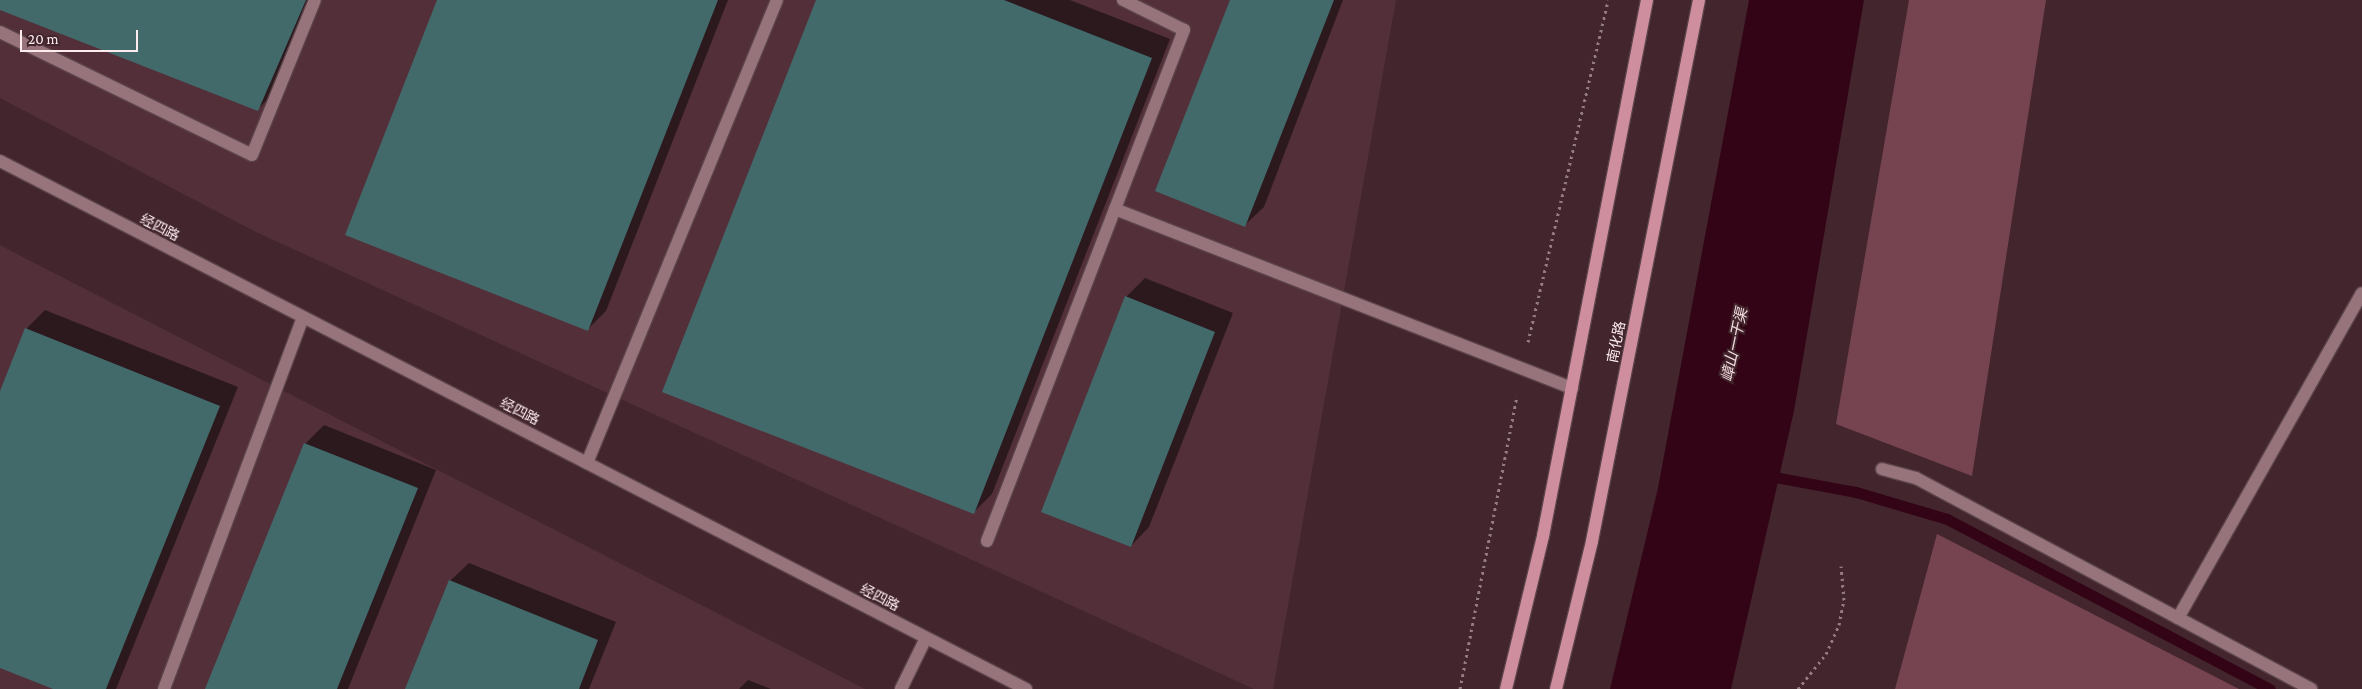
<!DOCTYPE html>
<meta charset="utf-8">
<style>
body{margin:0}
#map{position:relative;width:2362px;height:689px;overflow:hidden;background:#43262d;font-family:"Crimson Pro","Noto Sans SC",serif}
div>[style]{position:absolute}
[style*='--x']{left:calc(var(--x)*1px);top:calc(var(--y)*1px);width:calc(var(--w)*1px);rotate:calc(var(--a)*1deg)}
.built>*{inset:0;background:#533039}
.green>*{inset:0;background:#764451}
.water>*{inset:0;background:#330416}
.shadow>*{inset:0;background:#0007}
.stream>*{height:11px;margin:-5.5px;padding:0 5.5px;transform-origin:5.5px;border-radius:5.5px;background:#330416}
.building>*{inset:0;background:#426a6b}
.path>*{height:3px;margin-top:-1.5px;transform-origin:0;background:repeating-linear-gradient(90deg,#947d82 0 2.5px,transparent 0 6.5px)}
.roads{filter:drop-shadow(1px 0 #5b434a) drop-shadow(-1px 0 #5b434a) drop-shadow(0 1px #5b434a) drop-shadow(0 -1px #5b434a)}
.minor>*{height:12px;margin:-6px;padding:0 6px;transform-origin:6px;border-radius:6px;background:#97747c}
.major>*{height:12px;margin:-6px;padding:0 6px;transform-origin:6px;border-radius:6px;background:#ce8e9e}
span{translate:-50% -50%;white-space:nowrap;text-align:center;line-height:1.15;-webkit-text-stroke:4px #43262d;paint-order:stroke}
.street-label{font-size:14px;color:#fcecef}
.water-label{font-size:15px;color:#f4dee2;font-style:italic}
.scale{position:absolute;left:20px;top:30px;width:118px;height:22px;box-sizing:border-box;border:2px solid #fcecef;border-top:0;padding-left:6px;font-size:15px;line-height:18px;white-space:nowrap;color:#fcecef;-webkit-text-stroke:4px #43262d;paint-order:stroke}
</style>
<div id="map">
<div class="built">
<div style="clip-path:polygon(0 0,1396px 0,1273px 689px,1254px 689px,256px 232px,0 98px)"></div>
<div style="clip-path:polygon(0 245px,11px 251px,865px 689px,0 689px)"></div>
</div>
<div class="green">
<div style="clip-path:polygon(1909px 0,2046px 0,1972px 476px,1836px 424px)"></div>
<div style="clip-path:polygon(1937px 534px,2239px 689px,1895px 689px)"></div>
</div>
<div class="water">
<div style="clip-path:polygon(1749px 0,1864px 0,1794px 411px,1731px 689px,1610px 689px,1658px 488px)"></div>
</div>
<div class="shadow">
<div style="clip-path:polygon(316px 0,273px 94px,257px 110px,0 9px,0 0)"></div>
<div style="clip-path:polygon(439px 0,728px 0,606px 311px,588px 329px)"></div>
<div style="clip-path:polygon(817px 0,1070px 0,1170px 39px,992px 494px,973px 513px)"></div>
<div style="clip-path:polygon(1231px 0,1343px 0,1264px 207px,1245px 225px)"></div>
<div style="clip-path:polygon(1145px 278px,1233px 313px,1149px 527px,1131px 546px,1126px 297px)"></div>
<div style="clip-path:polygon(45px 310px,238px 387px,116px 689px,56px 689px,0 666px,0 394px,27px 328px)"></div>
<div style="clip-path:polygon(324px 425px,436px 470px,348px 689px,207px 689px,305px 444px)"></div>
<div style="clip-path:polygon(469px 563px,616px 622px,589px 689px,407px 689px,450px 581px)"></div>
<div style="clip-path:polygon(748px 680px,771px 689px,739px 689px)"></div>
</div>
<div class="stream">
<div style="--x:1764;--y:475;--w:94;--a:10.5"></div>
<div style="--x:1856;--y:492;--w:95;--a:16.5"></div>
<div style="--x:1947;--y:519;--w:365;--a:27.8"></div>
</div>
<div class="building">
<div style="clip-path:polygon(0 0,306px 0,258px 111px,0 10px)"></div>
<div style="clip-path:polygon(437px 0,718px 0,588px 331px,345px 235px)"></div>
<div style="clip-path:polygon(816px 0,1004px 0,1152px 58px,974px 514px,662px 392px)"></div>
<div style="clip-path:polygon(1230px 0,1334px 0,1245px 227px,1155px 191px)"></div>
<div style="clip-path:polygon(1125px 296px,1215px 332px,1131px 547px,1041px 512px)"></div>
<div style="clip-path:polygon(25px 328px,220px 406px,106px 689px,53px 689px,0 668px,0 391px)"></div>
<div style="clip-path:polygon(304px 443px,418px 488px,337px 689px,205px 689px)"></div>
<div style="clip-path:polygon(449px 580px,598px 640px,579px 689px,405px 689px)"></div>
</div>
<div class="path">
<div style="--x:1528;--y:342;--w:351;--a:-76.8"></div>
<div style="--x:1460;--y:689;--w:299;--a:-79"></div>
<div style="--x:1798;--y:689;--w:45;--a:-51.3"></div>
<div style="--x:1826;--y:654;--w:32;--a:-66"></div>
<div style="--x:1839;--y:625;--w:25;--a:-79"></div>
<div style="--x:1844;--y:600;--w:34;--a:-95"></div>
</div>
<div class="roads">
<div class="minor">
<div style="--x:0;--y:32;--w:280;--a:26"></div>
<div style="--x:252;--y:155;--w:167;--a:-67.9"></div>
<div style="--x:0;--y:161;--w:1154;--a:27.23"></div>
<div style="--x:1115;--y:209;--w:491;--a:21.4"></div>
<div style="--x:587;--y:463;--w:500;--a:-67.69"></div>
<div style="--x:1882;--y:469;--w:35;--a:15"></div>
<div style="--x:1916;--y:478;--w:448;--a:28.1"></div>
<div style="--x:987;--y:541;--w:548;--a:-68.92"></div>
<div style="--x:1184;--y:30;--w:68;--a:-153.8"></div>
<div style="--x:2178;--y:618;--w:373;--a:-60.5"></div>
<div style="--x:164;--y:689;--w:397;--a:-69.5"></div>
<div style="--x:901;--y:689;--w:57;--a:-63.9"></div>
</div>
<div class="major">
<div style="--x:1506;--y:689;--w:157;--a:-76.4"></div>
<div style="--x:1543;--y:536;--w:546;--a:-79.02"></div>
<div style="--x:1556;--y:689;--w:152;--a:-76.3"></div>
<div style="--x:1592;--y:541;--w:551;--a:-78.81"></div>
</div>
</div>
<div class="street-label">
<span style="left:160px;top:227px;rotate:27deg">经四路</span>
<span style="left:1616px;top:342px;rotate:-79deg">南化路</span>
<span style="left:520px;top:411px;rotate:27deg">经四路</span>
<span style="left:880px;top:597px;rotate:27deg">经四路</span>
</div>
<div class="water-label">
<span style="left:1735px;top:345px;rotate:-78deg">嶂山一干渠</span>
</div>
<div class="scale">20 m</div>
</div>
